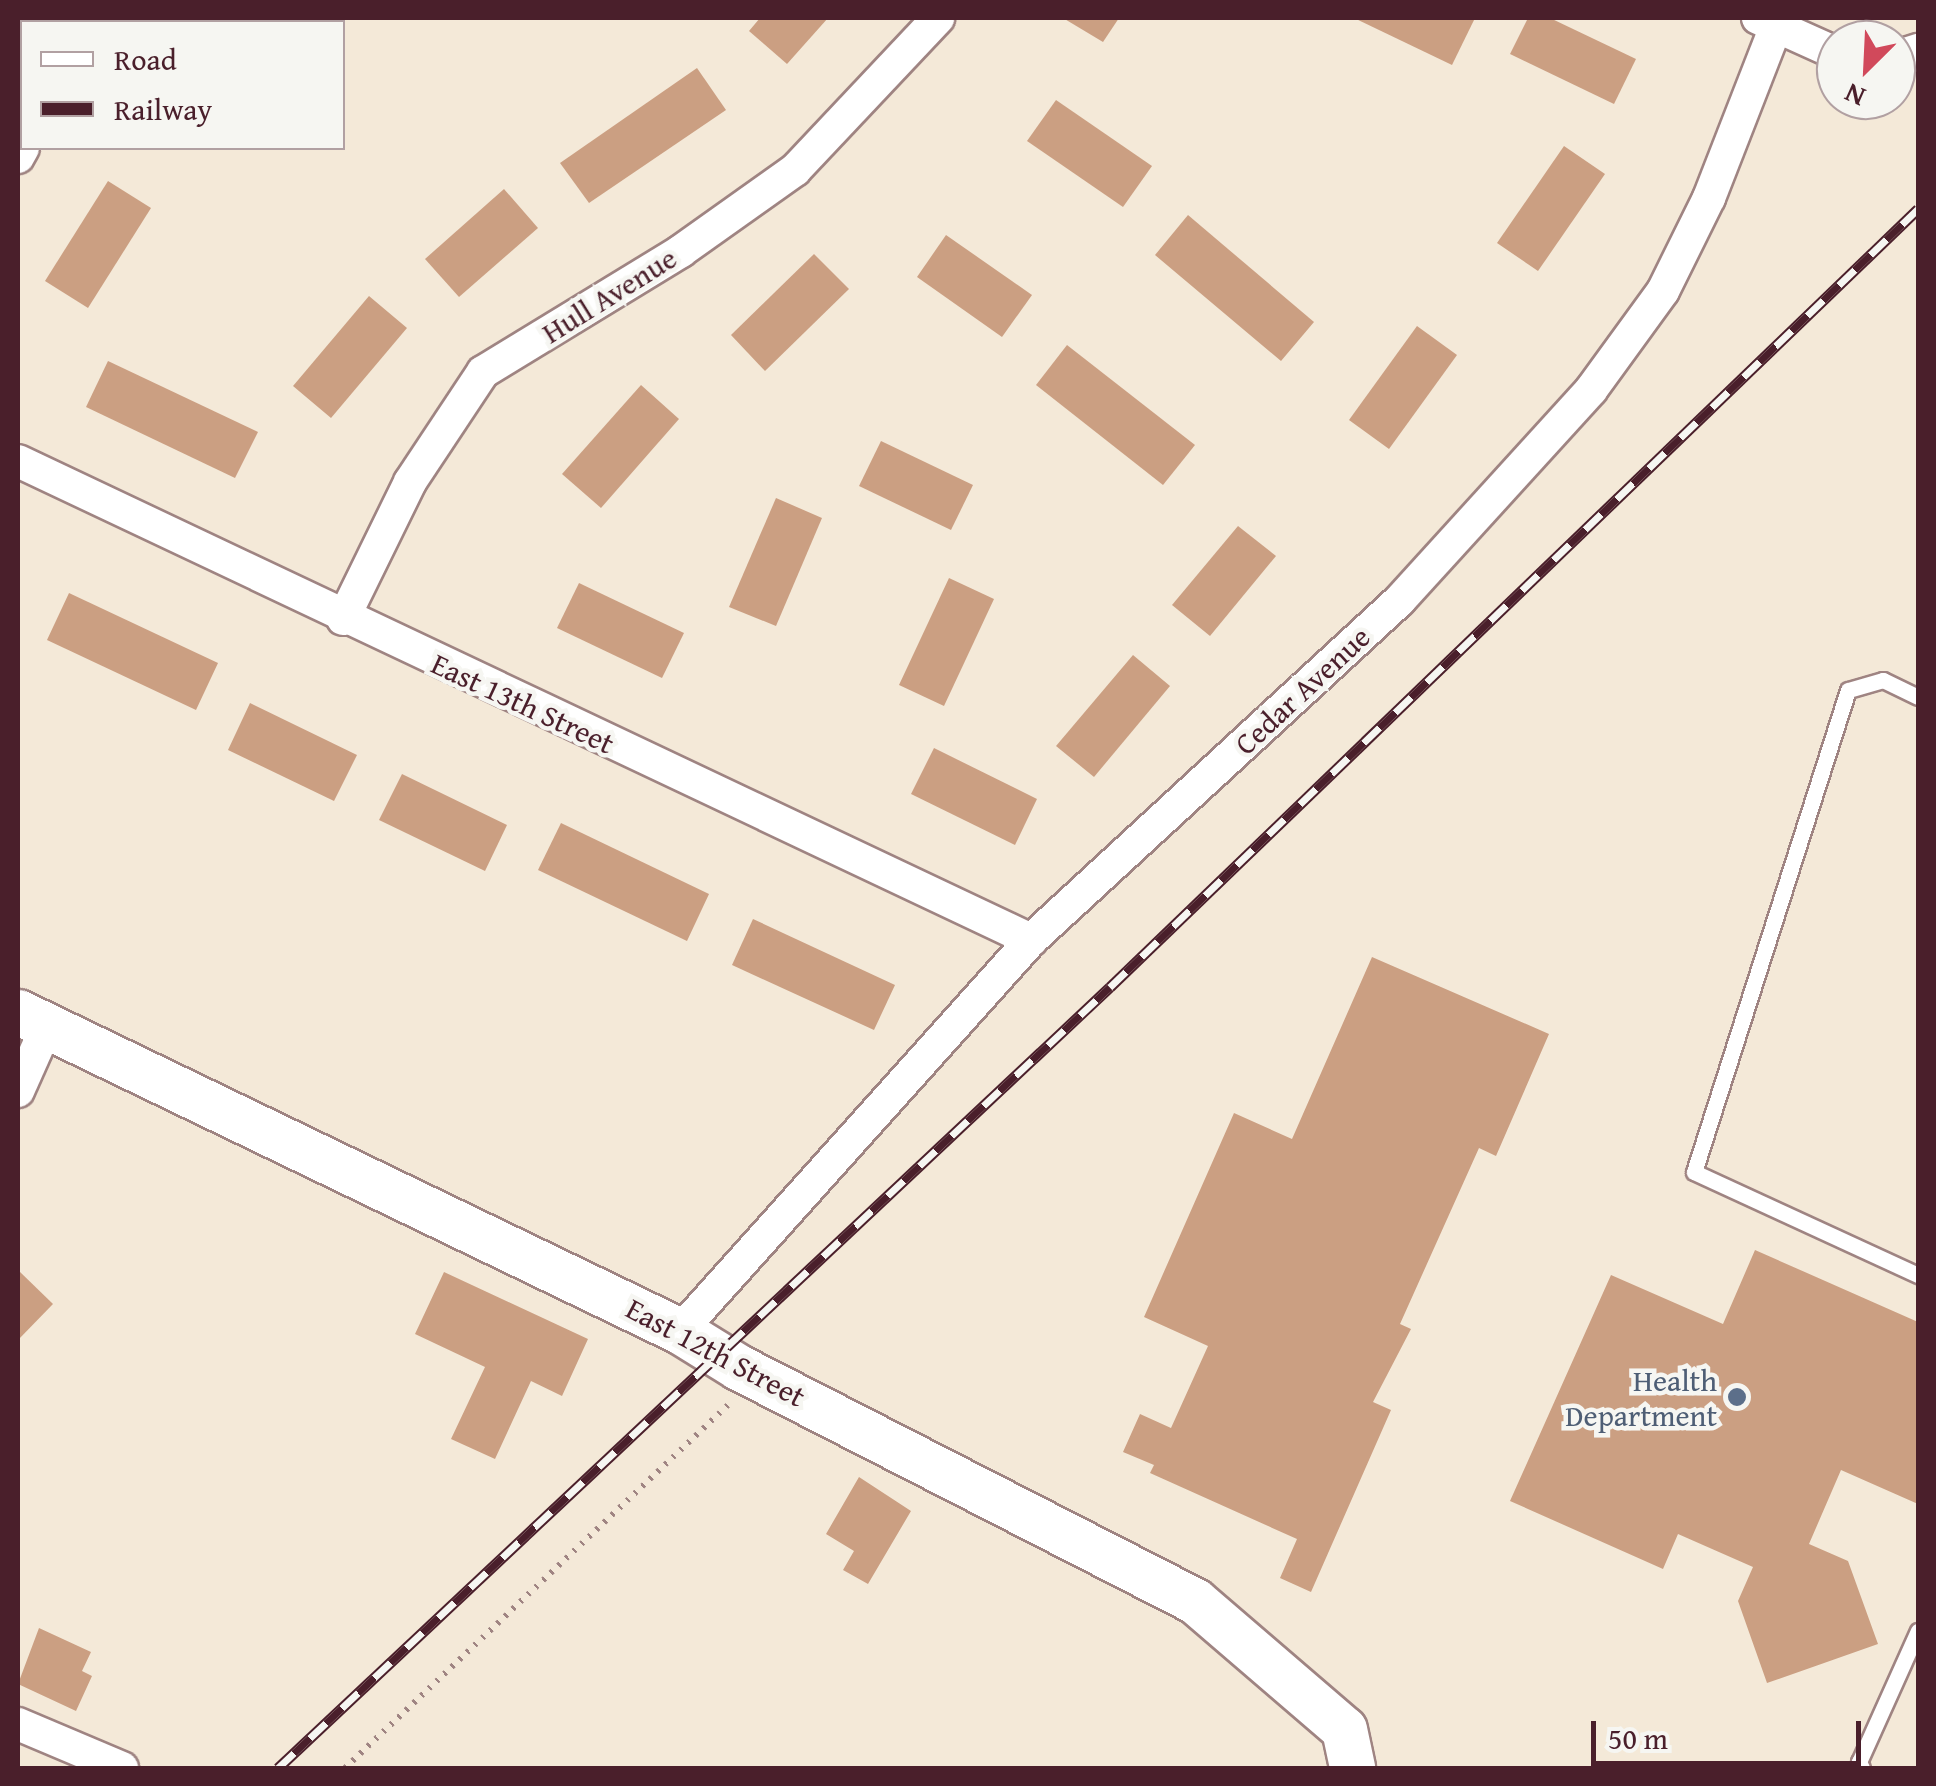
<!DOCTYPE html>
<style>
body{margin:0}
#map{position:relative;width:1936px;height:1786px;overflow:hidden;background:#f4e9d8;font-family:"Gentium Book Plus",serif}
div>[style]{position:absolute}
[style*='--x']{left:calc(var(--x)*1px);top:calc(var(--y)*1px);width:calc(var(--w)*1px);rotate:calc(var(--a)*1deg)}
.building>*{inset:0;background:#cb9f82}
.path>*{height:6px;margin-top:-3px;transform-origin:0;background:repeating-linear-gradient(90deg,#9f8482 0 2.5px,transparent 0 10.5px)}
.roads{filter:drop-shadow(2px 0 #9f8482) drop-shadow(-2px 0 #9f8482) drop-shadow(0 2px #9f8482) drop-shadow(0 -2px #9f8482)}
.service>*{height:15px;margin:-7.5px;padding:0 7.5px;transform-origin:7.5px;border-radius:7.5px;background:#fff}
.minor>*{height:32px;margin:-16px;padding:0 16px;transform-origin:16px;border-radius:16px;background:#fff}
.secondary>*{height:45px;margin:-22.5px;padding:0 22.5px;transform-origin:22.5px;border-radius:22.5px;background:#fff}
.rail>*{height:11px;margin-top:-5.5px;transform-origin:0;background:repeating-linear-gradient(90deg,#f6f6f2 0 22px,#4a1f2b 0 44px);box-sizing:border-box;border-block:2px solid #4a1f2b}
.dots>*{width:28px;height:28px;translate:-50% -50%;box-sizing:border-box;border:5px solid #f6f6f2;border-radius:50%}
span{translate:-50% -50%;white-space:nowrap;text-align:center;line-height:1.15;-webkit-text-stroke:9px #f6f6f2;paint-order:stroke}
.street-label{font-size:30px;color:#4a1f2b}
.service-label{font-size:30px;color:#4e5e75}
.right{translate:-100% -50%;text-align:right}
.frame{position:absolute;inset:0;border:20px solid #4a1f2b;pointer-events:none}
.legend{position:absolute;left:20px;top:20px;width:325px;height:130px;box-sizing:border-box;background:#f6f6f2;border:2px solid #b1a0a2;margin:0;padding:12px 18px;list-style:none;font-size:30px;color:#4a1f2b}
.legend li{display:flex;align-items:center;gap:20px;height:50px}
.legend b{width:50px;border:2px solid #b1a0a2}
.north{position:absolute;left:1816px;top:20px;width:100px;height:100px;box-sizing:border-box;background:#f6f6f2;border:2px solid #b1a0a2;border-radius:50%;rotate:204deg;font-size:28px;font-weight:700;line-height:40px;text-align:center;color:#4a1f2b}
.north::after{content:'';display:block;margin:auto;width:35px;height:45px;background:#d1495b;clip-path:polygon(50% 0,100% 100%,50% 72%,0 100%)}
.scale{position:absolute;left:1591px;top:1721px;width:270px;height:45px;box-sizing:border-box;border:5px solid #4a1f2b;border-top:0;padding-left:12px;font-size:30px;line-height:35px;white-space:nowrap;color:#4a1f2b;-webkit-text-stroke:8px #f6f6f2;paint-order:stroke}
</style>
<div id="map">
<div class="building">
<div style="clip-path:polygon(760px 18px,828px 18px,787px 64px,749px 31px)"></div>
<div style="clip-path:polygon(1063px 18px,1119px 18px,1103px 42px)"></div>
<div style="clip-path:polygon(1354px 18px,1475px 18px,1452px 65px)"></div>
<div style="clip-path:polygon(1528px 18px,1550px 18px,1636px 59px,1614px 104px,1510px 54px)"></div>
<div style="clip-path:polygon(697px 68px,726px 110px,589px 203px,560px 163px)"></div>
<div style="clip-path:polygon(1056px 100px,1152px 166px,1123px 207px,1027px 141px)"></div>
<div style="clip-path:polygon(1564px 146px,1605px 174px,1538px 271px,1497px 243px)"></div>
<div style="clip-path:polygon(108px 181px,151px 208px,88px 308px,45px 281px)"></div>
<div style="clip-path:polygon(504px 189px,538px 228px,459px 297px,425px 259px)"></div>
<div style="clip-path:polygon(1188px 215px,1314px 322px,1281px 361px,1155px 255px)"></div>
<div style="clip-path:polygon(946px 235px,1032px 295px,1002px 337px,917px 277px)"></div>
<div style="clip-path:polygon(814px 254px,849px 289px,765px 371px,731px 335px)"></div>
<div style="clip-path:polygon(369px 296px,407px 328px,331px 418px,293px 386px)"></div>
<div style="clip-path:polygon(1417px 326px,1457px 355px,1389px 449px,1349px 420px)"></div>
<div style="clip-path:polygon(1067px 345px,1195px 445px,1163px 485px,1036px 385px)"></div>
<div style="clip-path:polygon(108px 361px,258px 432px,235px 478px,86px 407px)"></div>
<div style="clip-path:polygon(641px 385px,679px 419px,601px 508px,562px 474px)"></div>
<div style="clip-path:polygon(881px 441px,973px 485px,951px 530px,859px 486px)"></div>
<div style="clip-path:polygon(776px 498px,822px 518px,776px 626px,729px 607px)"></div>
<div style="clip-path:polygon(1238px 526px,1276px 556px,1210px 636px,1172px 605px)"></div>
<div style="clip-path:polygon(949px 578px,994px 599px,944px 706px,899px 685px)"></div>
<div style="clip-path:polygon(579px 583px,684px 633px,662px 678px,557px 628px)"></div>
<div style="clip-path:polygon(69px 593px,218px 663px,196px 710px,47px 640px)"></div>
<div style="clip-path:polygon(1133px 655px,1170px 686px,1094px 777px,1056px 746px)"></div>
<div style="clip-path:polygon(250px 703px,357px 755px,334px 801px,228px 750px)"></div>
<div style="clip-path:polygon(934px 748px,1037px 799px,1015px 845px,911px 794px)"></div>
<div style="clip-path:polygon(402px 774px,507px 825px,485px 871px,379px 820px)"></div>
<div style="clip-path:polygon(561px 823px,709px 894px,687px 941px,538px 870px)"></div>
<div style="clip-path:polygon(753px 919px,895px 985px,874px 1030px,732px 965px)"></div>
<div style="clip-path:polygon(1372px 957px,1549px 1034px,1496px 1156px,1479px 1148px,1400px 1324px,1411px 1329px,1373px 1402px,1391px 1410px,1311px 1592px,1280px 1578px,1297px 1539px,1150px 1473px,1154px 1465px,1123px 1452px,1140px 1414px,1171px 1428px,1208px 1346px,1144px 1317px,1234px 1113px,1292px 1139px)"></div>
<div style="clip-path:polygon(1755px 1250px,1918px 1322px,1918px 1504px,1841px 1470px,1809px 1544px,1848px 1561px,1878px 1644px,1767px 1683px,1738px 1601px,1753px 1567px,1678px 1534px,1663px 1569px,1510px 1501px,1611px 1275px,1723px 1324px)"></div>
<div style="clip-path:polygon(18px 1270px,53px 1304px,18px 1340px)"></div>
<div style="clip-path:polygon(444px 1272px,588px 1339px,562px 1396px,531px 1381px,495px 1459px,451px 1439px,485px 1367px,415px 1334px)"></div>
<div style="clip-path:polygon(859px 1477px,911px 1511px,868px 1584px,843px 1570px,854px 1551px,826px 1534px)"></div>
<div style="clip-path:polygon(39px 1628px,91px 1652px,82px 1671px,92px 1676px,76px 1711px,18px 1684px)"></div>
</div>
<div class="path">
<div style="--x:345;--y:1768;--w:529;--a:-43.47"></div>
</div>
<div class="roads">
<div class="service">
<div style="--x:1918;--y:697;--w:39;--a:-154"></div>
<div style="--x:1883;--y:680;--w:36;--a:164"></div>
<div style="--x:1848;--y:690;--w:506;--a:107.72"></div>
<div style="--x:1694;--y:1172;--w:247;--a:24.7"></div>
<div style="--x:1862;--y:1768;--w:7;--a:-117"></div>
<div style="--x:1859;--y:1762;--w:144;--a:-65.8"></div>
</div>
<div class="minor">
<div style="--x:1758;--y:18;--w:85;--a:24.2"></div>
<div style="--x:103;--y:22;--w:5;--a:-53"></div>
<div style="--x:1896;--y:57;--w:23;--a:-18"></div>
<div style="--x:18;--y:157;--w:10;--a:-61"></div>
<div style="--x:18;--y:461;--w:1121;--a:25.31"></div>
<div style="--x:343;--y:619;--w:153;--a:-63.9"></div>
<div style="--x:410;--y:482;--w:132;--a:-56.4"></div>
<div style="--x:483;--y:372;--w:232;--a:-31.4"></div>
<div style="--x:681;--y:251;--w:140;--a:-35.4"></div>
<div style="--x:795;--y:170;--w:209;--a:-46.7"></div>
<div style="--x:18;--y:1091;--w:71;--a:-66"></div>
<div style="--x:680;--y:1331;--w:525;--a:-48.09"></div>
<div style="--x:1031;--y:940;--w:502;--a:-42.66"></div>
<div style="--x:1400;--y:600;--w:284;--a:-47.7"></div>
<div style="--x:1591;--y:390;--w:122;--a:-54"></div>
<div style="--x:1663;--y:291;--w:104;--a:-63.7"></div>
<div style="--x:1709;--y:198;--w:185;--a:-68.7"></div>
<div style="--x:18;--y:1724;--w:113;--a:22.9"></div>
</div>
<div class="secondary">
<div style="--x:18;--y:1012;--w:735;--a:25.73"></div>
<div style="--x:680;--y:1331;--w:68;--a:31.8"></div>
<div style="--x:738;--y:1367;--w:513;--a:27.11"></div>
<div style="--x:1195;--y:1601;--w:196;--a:40.7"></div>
<div style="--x:1344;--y:1729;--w:40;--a:78"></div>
</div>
</div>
<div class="rail">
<div style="--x:278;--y:1768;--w:1141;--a:-43.19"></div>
<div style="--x:1110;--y:987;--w:1122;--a:-43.92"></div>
</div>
<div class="dots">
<div style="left:1737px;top:1397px;background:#5c6f8a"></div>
</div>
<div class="street-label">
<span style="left:609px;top:295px;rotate:-32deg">Hull Avenue</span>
<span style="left:1302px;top:690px;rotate:-43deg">Cedar Avenue</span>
<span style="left:523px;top:703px;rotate:25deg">East 13th Street</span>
<span style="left:716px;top:1352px;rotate:28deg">East 12th Street</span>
</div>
<div class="service-label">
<span class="right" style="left:1717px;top:1397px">Health<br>Department</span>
</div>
<div class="frame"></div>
<ul class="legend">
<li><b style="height:12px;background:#fff"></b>Road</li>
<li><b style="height:12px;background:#4a1f2b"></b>Railway</li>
</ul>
<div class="north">N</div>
<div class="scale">50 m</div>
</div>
